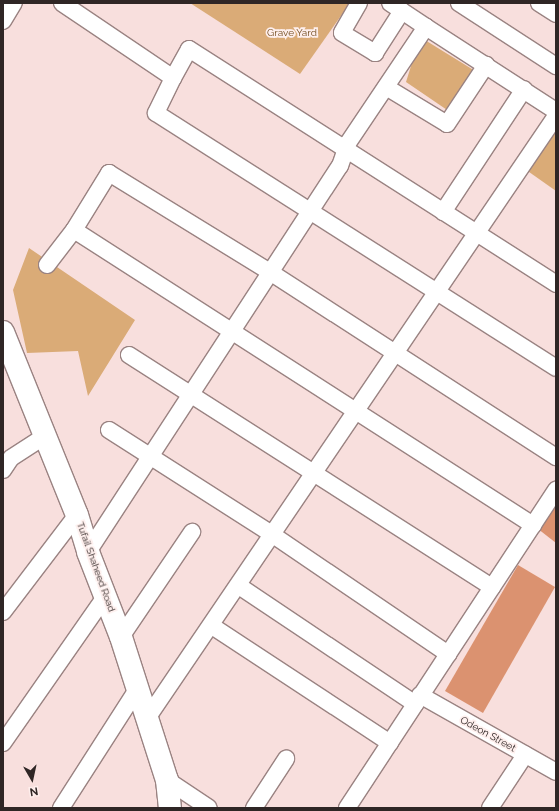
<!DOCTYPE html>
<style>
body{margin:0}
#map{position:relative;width:559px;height:811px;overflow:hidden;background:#f8dfdd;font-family:Raleway,sans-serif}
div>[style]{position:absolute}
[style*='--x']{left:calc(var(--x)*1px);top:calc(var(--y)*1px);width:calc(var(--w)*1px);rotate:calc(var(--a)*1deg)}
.green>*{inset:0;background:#daab77}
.building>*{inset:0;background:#db9270}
.roads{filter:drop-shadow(1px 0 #9a8382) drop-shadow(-1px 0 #9a8382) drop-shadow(0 1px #9a8382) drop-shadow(0 -1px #9a8382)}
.street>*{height:16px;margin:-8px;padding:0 8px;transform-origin:8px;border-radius:8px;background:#fff}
.secondary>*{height:22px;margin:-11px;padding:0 11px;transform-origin:11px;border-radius:11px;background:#fff}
span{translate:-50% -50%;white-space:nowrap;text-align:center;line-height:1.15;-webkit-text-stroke:3.5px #feefed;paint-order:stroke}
.park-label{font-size:10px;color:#744e22}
.street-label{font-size:10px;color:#2f2625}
.frame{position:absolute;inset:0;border:4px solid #2f2625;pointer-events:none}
.north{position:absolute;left:12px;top:759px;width:40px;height:40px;-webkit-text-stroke:3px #feefed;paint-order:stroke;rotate:171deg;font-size:11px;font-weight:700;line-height:16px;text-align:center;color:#2f2625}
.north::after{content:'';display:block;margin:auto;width:14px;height:18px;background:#2f2625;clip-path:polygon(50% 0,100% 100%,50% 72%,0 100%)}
</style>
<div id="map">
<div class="green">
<div style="clip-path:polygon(190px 3px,350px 3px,300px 74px)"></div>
<div style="clip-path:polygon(420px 37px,480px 74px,453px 114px,406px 82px)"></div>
<div style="clip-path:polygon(556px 116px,556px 191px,522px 167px)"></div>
<div style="clip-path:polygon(29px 248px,135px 320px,88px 396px,78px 351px,27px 353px,13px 290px)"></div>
</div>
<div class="building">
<div style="clip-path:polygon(556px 496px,556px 543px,533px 525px)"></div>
<div style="clip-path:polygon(518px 565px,555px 587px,483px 713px,445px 691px)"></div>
</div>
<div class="roads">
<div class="street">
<div style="--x:62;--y:3;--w:134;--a:34"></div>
<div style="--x:173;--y:78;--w:39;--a:116"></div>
<div style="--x:156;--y:113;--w:474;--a:32.5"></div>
<div style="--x:359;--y:3;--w:34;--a:120"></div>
<div style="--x:342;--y:33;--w:39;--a:31"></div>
<div style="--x:375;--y:53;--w:50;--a:-57.3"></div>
<div style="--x:459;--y:3;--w:116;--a:33"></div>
<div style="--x:539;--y:3;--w:20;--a:33"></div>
<div style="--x:3;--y:21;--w:21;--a:-59"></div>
<div style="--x:426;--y:27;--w:155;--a:32.9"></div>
<div style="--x:173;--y:78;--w:33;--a:-61"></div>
<div style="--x:189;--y:49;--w:436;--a:32.6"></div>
<div style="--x:386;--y:87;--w:71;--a:31.2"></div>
<div style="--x:447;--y:124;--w:71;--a:-56.5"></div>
<div style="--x:443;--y:212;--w:147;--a:-56.6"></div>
<div style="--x:74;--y:230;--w:546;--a:32.73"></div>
<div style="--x:47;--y:265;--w:44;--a:-52.4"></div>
<div style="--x:74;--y:230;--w:67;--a:-58.4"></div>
<div style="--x:109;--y:173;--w:189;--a:31.6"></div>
<div style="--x:270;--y:272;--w:341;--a:32.9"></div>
<div style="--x:129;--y:355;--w:431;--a:32.6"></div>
<div style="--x:109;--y:430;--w:195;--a:32.6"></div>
<div style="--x:273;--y:535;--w:212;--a:34.2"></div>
<div style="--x:3;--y:470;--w:14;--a:-56"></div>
<div style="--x:11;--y:458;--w:40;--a:-32.9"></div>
<div style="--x:88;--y:552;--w:461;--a:-56.9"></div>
<div style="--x:340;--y:166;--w:24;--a:-71"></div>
<div style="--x:348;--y:143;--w:140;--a:-56.1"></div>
<div style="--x:426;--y:27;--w:43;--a:-146.3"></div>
<div style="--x:239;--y:586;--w:212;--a:33.8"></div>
<div style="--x:3;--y:612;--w:122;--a:-52.7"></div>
<div style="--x:212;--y:626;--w:213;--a:33.3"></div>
<div style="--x:121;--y:637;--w:127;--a:-55.9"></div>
<div style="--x:420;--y:695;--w:156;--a:29.5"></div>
<div style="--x:148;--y:717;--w:726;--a:-55.83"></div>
<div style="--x:3;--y:743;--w:178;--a:-55.1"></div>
<div style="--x:167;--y:780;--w:50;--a:33.7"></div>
<div style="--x:61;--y:808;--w:143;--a:-57.3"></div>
<div style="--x:254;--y:808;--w:59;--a:-56.9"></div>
<div style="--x:347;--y:808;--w:381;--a:-56.7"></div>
<div style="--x:490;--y:808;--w:64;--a:-56.6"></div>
</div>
<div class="secondary">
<div style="--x:3;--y:332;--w:197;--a:68"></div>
<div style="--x:77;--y:515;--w:39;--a:73"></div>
<div style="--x:88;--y:552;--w:91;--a:68.8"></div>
<div style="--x:121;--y:637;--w:150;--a:72.2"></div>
<div style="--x:167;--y:780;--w:28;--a:84"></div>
</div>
</div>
<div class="park-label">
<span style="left:292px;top:33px">Grave Yard</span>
</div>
<div class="street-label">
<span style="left:96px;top:567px;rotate:70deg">Tufail Shaheed Road</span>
<span style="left:488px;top:734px;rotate:29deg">Odeon Street</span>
</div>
<div class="frame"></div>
<div class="north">N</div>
</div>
